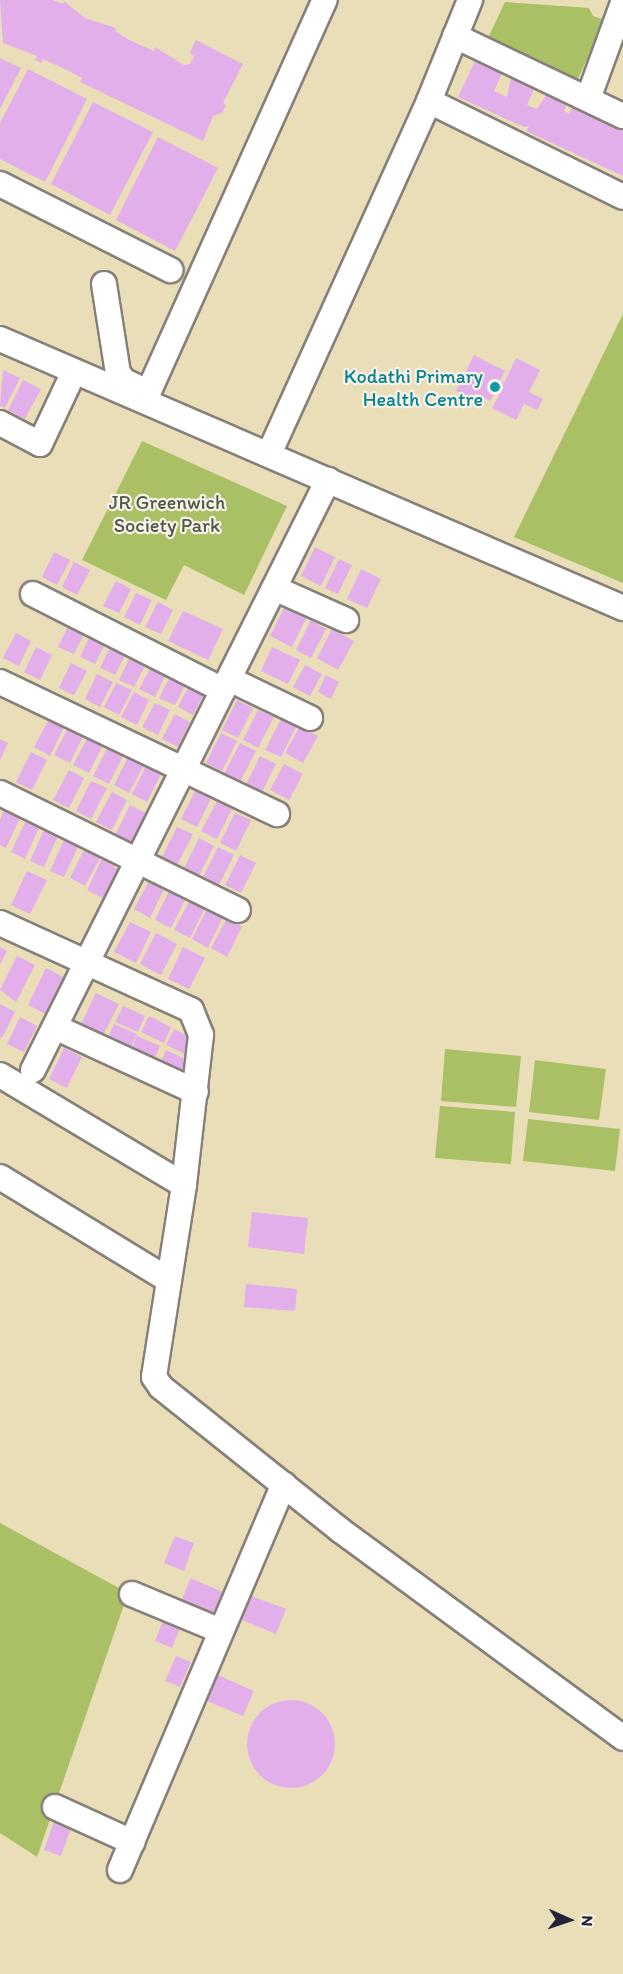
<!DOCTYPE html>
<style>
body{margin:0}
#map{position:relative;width:623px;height:1974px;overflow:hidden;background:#eadeb9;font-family:Itim,sans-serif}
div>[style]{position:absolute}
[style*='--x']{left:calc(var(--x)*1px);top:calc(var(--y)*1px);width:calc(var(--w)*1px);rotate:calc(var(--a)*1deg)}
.green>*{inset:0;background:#aac064}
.building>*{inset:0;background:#e2afea}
.round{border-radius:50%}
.roads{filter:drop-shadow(2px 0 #86807a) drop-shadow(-2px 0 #86807a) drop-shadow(0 2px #86807a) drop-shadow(0 -2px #86807a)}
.minor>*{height:24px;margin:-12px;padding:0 12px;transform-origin:12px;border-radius:12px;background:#fff}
.dots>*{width:16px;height:16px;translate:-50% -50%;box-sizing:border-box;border:3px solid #f7f3e8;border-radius:50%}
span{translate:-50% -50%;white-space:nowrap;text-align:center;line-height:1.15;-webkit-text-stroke:4.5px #f7f3e8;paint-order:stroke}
.culture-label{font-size:20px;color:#0d838f}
.right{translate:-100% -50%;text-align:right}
.park-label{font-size:20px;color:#525949}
.north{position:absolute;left:539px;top:1890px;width:60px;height:60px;-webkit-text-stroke:4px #f7f3e8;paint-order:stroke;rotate:93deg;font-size:16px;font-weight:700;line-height:24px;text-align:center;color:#22223b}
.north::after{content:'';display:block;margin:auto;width:21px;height:27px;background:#22223b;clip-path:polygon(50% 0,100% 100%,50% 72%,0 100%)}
</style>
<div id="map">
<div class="green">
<div style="clip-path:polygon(505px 2px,589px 8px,593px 16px,605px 20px,576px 83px,488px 38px)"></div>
<div style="clip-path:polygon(623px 314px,623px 583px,514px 537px)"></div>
<div style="clip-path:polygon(142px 441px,287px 506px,244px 595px,184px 565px,166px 600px,82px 560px)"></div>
<div style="clip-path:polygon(445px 1049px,521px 1056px,516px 1107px,441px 1101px)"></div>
<div style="clip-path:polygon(535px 1060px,606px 1069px,599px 1120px,529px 1112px)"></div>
<div style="clip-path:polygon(440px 1106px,515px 1112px,511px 1164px,435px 1158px)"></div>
<div style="clip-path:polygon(528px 1119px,620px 1129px,615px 1171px,523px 1161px)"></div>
<div style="clip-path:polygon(0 1523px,128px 1593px,37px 1857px,0 1833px)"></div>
</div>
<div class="building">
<div style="clip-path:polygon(0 0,53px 0,63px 4px,64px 1px,85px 18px,116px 28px,115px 31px,131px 41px,154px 51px,155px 47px,184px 65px,190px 64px,194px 56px,190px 53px,196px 40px,243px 64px,223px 103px,226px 105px,222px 113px,213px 116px,203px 141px,80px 82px,82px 78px,67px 70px,43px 59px,41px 63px,35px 60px,37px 56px,3px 43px)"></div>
<div style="clip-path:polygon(0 58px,21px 68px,0 109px)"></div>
<div style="clip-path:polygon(475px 61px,503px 71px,494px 91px,507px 97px,511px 78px,534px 89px,527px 105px,537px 109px,547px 94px,567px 103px,564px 111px,569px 114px,573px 105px,623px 128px,623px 176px,526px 131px,529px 126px,524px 127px,458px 97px)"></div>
<div style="clip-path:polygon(28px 69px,87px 99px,45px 182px,0 159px,0 123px)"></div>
<div style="clip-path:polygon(93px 102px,153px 132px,110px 215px,51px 184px)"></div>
<div style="clip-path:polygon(158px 137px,218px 168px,175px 251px,116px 220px)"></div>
<div style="clip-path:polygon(474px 355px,505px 371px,500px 381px,504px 383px,516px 358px,540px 370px,529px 392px,543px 399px,537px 410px,524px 404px,516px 420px,492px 408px,499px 395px,495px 393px,490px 401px,475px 393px,472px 399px,456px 391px)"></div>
<div style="clip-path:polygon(3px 370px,20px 378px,5px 408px,0 406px)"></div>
<div style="clip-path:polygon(23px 380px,41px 389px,25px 419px,8px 410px)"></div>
<div style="clip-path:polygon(315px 547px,335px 557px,321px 586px,301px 576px)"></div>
<div style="clip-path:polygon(54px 552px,70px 560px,57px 585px,42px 577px)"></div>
<div style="clip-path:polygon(339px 559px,352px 565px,338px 594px,325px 588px)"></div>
<div style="clip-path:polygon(74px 562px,90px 570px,77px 595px,62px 587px)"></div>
<div style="clip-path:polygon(361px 569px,381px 579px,367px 608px,347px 599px)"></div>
<div style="clip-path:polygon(116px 581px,131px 589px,119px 613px,103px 606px)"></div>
<div style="clip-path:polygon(136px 593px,152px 600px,140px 625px,124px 617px)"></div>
<div style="clip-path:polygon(158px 602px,173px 610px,161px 634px,145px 627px)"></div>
<div style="clip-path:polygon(285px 606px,307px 617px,292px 647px,270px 636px)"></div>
<div style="clip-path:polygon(183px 611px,223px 629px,208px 660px,168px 641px)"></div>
<div style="clip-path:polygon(311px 620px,326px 629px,311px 658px,296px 650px)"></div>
<div style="clip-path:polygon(70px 622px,86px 630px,74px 654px,58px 647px)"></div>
<div style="clip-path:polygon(332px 629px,354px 641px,338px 670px,317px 658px)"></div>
<div style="clip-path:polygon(92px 632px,107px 639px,95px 664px,80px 657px)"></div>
<div style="clip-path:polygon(16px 633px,31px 641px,19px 666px,3px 658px)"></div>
<div style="clip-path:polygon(112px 643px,128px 650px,115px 675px,100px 668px)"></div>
<div style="clip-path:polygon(36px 647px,52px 655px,40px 680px,24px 672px)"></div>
<div style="clip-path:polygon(272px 647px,300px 660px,288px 684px,261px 671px)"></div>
<div style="clip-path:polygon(131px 655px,147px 662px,134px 687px,119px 680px)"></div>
<div style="clip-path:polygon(71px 663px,87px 671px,74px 695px,59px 688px)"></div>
<div style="clip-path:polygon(152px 665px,167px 672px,155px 697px,139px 689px)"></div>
<div style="clip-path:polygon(305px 665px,322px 674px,310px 696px,293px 687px)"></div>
<div style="clip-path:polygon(172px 673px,187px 681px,175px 705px,159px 698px)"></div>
<div style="clip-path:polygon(97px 674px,113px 682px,100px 707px,85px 699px)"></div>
<div style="clip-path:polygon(326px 675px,339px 682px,331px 699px,318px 692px)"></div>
<div style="clip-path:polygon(116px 683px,132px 690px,119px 715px,104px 707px)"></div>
<div style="clip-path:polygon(190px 683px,206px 690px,193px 715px,178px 707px)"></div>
<div style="clip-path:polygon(134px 692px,149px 700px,137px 725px,121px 717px)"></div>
<div style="clip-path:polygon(237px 700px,253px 708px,238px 738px,222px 730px)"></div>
<div style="clip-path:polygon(155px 703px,170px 710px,158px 735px,142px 727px)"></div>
<div style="clip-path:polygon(258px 710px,274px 717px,258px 748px,243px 740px)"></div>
<div style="clip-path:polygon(175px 714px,190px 722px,178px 747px,162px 739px)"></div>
<div style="clip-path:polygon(50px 717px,65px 725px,50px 756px,34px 747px)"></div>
<div style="clip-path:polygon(281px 719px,296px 727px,281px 757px,265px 750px)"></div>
<div style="clip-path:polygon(70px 724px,85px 732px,70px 763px,54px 755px)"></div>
<div style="clip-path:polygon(300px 726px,318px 736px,303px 763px,285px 753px)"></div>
<div style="clip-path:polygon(221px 733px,237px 741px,222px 771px,206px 763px)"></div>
<div style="clip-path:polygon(89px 735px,104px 743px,89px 773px,73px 765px)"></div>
<div style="clip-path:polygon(0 739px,8px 743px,0 760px)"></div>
<div style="clip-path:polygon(240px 743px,256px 751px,240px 782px,224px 774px)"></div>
<div style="clip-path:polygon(108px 746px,124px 754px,109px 784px,93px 776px)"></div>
<div style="clip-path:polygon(31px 752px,47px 760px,32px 790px,16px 782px)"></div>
<div style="clip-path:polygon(129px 755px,145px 763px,129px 793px,114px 785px)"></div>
<div style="clip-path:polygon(260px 756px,276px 764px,261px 794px,245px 787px)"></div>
<div style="clip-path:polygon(147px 764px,162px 772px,147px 802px,132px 794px)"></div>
<div style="clip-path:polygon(284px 764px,303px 774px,289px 800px,270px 790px)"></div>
<div style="clip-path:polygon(69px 770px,84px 778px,69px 808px,53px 800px)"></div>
<div style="clip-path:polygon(91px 781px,107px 788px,91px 819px,76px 811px)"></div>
<div style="clip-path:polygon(196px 789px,212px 797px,197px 827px,181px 819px)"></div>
<div style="clip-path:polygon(112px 792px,127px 800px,112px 830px,96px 822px)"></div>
<div style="clip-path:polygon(217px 801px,232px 809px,217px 839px,201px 831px)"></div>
<div style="clip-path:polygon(130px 805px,146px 813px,131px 844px,115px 835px)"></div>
<div style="clip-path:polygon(4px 810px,20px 818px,6px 848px,0 845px,0 820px)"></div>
<div style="clip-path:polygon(235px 813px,251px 820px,236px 851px,220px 843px)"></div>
<div style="clip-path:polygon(25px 822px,39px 828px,25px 859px,11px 852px)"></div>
<div style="clip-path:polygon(177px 827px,193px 834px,177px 865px,162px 857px)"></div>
<div style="clip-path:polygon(44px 830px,58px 836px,44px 867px,30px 861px)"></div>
<div style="clip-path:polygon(199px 838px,214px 846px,199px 876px,184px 868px)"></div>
<div style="clip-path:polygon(64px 840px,78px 847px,64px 877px,50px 871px)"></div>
<div style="clip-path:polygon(218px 847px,234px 855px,219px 885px,203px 877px)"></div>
<div style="clip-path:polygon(85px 848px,101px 856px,85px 886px,70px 878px)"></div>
<div style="clip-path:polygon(104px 854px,116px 860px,113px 867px,120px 870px,105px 899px,87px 890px)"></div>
<div style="clip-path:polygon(240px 855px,256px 863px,241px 893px,225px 885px)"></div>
<div style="clip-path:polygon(27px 871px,47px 880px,30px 914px,11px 905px)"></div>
<div style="clip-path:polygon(150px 879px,165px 887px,150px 918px,134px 909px)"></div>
<div style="clip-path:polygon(170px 889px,186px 898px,171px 928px,155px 920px)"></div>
<div style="clip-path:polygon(190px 900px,205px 908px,190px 938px,174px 930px)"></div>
<div style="clip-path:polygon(207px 909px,223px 917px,208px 948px,192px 939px)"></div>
<div style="clip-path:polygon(227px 918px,242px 926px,227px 957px,211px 948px)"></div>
<div style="clip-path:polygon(130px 922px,151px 932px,136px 963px,114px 952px)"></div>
<div style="clip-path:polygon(156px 933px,177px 944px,161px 975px,140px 964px)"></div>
<div style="clip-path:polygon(0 947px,7px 951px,0 965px)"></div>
<div style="clip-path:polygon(183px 947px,205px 958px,189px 989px,168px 979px)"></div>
<div style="clip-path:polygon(17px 956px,35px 965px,16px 1002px,0 990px)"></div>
<div style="clip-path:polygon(46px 968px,63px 977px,45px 1014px,28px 1005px)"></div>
<div style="clip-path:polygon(96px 993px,119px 1004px,102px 1037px,80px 1026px)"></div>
<div style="clip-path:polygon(0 1004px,15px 1012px,2px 1038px,0 1037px)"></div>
<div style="clip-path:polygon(123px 1006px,145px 1016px,138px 1032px,115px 1022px)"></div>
<div style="clip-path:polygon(149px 1016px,171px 1027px,164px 1043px,141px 1032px)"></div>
<div style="clip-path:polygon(20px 1017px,37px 1026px,24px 1052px,7px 1044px)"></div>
<div style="clip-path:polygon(114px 1024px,137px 1034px,130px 1050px,107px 1040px)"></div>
<div style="clip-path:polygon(174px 1029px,196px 1040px,189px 1056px,166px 1045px)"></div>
<div style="clip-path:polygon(137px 1036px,160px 1046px,153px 1062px,130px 1052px)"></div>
<div style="clip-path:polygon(64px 1048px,82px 1057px,67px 1088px,49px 1079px)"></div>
<div style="clip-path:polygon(166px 1050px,188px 1060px,181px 1076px,159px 1066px)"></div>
<div style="clip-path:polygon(252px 1212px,308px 1218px,304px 1254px,248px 1247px)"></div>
<div style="clip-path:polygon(246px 1284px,297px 1289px,295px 1311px,244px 1307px)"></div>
<div style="clip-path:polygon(175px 1536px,194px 1543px,184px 1571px,164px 1563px)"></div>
<div style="clip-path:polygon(191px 1578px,227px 1594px,217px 1617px,181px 1601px)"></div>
<div style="clip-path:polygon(246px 1594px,286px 1609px,276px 1634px,237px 1618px)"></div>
<div style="clip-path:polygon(165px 1616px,182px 1623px,172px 1648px,155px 1641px)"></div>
<div style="clip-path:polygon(176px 1656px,191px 1662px,180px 1687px,165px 1681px)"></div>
<div style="clip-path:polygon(218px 1675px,254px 1691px,243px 1716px,207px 1701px)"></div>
<div class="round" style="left:247px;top:1700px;width:88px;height:88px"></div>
<div style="clip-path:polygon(54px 1822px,71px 1828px,61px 1856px,44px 1850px)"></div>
</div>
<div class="roads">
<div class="minor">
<div style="--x:455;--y:36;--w:186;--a:25.5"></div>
<div style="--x:588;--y:99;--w:102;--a:-70"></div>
<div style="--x:429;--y:101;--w:216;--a:26.3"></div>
<div style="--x:0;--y:184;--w:191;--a:26.8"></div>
<div style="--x:104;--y:284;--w:90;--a:81.1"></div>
<div style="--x:118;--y:373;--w:10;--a:53"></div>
<div style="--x:124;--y:381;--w:23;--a:25"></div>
<div style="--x:0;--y:339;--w:679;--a:23.35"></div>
<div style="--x:148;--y:393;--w:431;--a:-65.8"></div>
<div style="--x:0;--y:423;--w:45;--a:27.7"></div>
<div style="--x:40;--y:444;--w:77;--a:-64.8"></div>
<div style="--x:269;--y:454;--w:388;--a:-65.6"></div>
<div style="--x:429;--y:101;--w:109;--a:-67.9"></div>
<div style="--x:274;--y:588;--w:79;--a:24"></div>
<div style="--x:33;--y:594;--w:213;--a:26.8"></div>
<div style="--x:229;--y:679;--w:90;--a:25.7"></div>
<div style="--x:0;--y:682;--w:307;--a:25.5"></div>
<div style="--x:0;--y:793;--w:265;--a:26.2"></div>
<div style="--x:0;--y:923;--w:210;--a:24.5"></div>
<div style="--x:191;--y:1010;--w:27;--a:68"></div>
<div style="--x:201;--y:1035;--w:151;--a:96.5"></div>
<div style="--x:184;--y:1185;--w:194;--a:98.9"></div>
<div style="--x:154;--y:1377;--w:12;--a:55"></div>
<div style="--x:161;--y:1387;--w:229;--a:38.6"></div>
<div style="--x:340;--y:1530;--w:351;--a:36.3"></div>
<div style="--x:55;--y:1027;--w:155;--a:24.7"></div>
<div style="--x:33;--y:1070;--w:660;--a:-63.43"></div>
<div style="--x:0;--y:1075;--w:214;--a:30.9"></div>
<div style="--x:0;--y:1177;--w:198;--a:31.4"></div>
<div style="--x:132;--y:1594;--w:96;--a:22.6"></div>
<div style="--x:55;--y:1807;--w:85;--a:24.4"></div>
<div style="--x:120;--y:1870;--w:419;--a:-67"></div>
</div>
</div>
<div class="dots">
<div style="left:495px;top:387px;background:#0f9aa8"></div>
</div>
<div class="culture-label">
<span class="right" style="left:483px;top:388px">Kodathi Primary<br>Health Centre</span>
</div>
<div class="park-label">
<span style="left:167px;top:514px">JR Greenwich<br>Society Park</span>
</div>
<div class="north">N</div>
</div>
